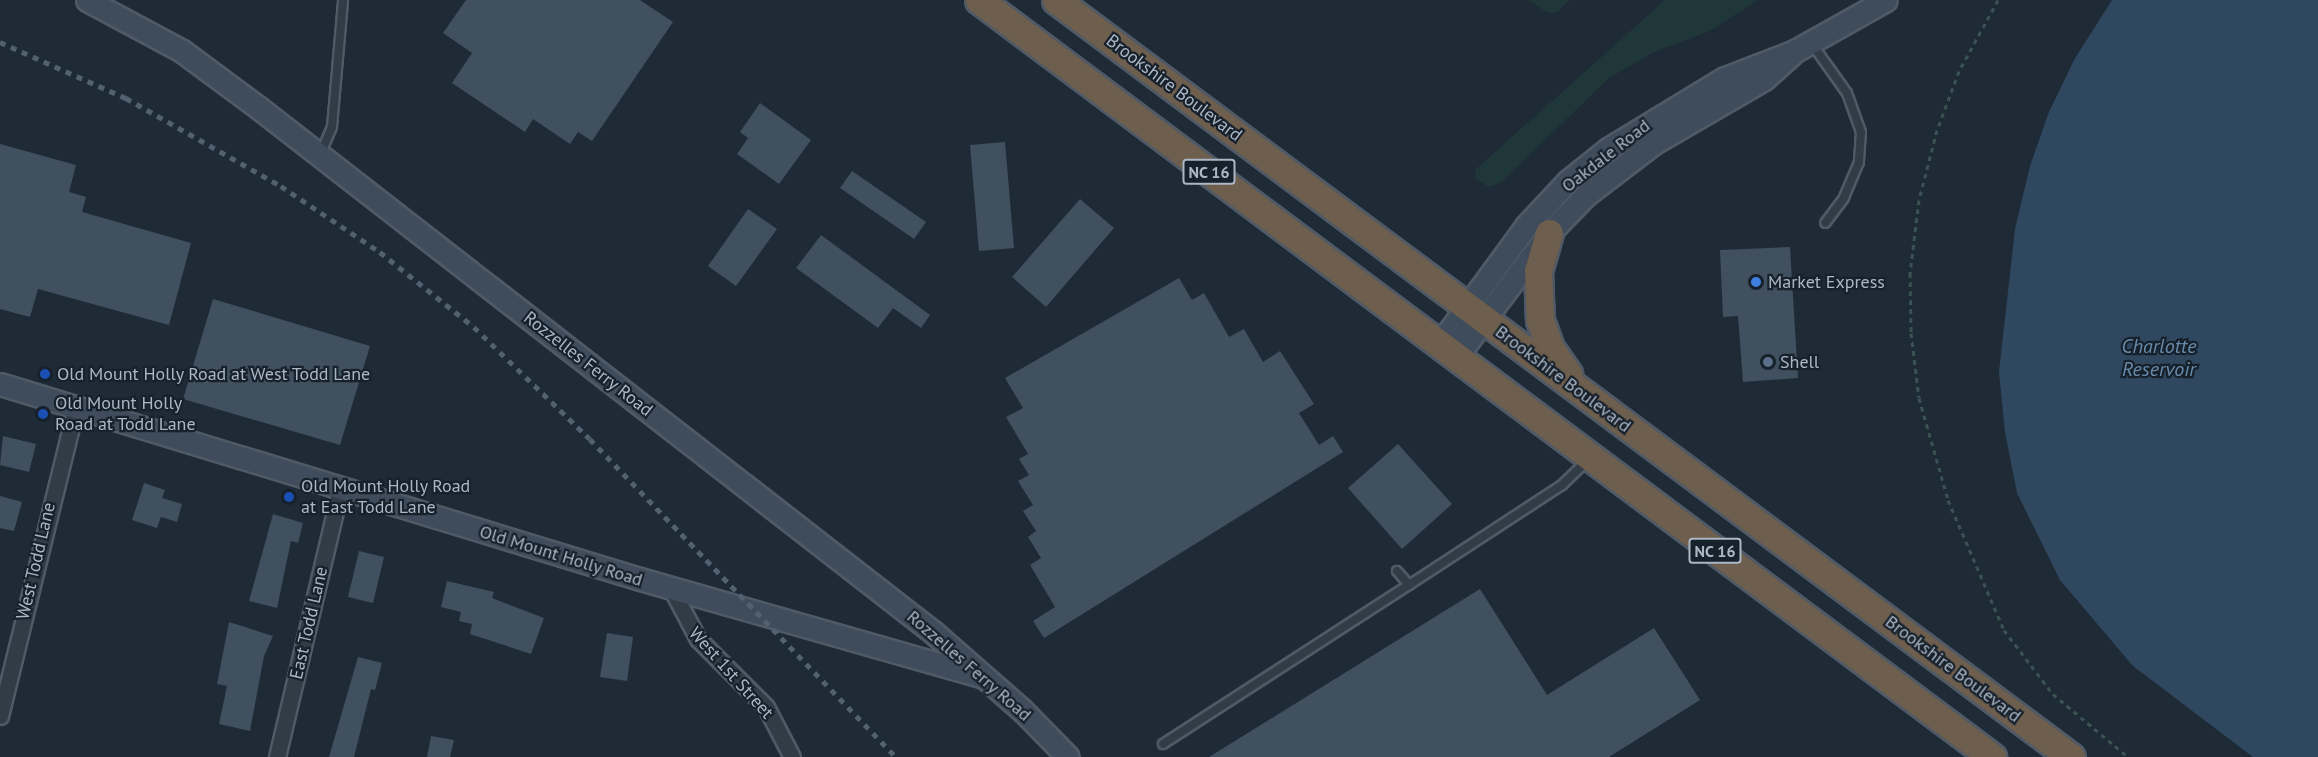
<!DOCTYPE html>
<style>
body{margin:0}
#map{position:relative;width:2318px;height:757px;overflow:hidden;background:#1e2b37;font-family:"PT Sans",sans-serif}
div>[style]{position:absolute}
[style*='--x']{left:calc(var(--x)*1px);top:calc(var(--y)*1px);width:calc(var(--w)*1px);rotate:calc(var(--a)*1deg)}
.green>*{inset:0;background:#1f3738}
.water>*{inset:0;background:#2f4860}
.building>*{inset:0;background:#40505f}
.path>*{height:3px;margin-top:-1.5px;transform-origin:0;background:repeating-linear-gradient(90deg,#3a5352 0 4.5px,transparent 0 9px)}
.roads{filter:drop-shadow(2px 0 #4f5a66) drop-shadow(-2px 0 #4f5a66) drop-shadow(0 2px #4f5a66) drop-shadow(0 -2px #4f5a66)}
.lane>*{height:8px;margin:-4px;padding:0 4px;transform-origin:4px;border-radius:4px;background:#313c47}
.street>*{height:15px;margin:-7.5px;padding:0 7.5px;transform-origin:7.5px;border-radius:7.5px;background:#313c47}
.secondary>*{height:21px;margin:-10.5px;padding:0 10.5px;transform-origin:10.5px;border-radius:10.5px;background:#3f4c5b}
.highway>*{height:27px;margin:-13.5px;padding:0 13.5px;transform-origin:13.5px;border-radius:13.5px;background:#6e5e4d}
.rail>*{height:4.5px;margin-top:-2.25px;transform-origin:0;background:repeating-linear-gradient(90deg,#52616f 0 6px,transparent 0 12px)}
.dots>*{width:16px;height:16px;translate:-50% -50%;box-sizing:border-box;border:3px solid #17212c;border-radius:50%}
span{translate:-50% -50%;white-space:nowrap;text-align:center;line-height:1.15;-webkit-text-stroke:4.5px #17212c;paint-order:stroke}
.shield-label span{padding:2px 4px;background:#17212c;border:2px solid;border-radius:4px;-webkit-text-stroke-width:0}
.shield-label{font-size:16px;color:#abb7c5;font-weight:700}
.street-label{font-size:18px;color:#abb7c5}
.poi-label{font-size:18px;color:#abb7c5}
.left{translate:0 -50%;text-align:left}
.water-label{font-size:20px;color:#688bab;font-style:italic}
</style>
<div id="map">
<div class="green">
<div style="clip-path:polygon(1528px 0,1570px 0,1557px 12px,1548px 13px)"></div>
<div style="clip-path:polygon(1665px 0,1758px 0,1710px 31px,1654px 52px,1609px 78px,1500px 183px,1489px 187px,1476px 179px,1475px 170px)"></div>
</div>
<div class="water">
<div style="clip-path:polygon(2112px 0,2318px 0,2318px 757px,2253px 757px,2133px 666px,2060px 580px,2017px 493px,2005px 432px,1999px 372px,2015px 229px,2030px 166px,2049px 112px,2074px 60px)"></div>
</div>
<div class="building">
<div style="clip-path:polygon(466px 0,640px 0,673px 22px,592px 141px,578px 132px,570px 144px,533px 119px,525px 132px,452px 83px,472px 53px,443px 33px)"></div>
<div style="clip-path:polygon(760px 103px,811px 140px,779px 184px,737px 154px,748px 138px,740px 132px)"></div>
<div style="clip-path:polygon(1005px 142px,1014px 248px,979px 251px,970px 145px)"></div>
<div style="clip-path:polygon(0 144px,76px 165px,69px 192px,86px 197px,82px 212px,191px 243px,169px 325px,38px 289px,30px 317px,0 309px)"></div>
<div style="clip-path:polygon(852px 171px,926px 222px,914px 239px,840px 188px)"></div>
<div style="clip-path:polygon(1080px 199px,1114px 228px,1046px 307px,1012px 277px)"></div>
<div style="clip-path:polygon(748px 209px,777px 229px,736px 286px,708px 266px)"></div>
<div style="clip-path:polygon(821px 235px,930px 315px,921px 328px,893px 308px,878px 328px,796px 268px)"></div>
<div style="clip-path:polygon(1790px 247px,1798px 378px,1743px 382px,1738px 316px,1723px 317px,1720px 250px)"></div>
<div style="clip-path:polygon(1179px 278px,1192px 300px,1204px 293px,1229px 337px,1244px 329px,1263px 362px,1280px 351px,1314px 404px,1299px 413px,1319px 445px,1333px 436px,1343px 452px,1044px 638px,1033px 621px,1055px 607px,1030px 565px,1041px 558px,1028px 537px,1036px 531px,1023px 511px,1033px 505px,1018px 481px,1029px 475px,1019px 459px,1028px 454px,1006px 417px,1023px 408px,1005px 378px)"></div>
<div style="clip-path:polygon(213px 299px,370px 346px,340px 445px,183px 399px)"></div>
<div style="clip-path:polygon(3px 436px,36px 444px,29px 472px,0 465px)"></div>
<div style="clip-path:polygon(1398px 444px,1452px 504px,1402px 549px,1348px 488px)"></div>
<div style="clip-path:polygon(144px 483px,165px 490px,162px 498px,182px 504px,177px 522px,161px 517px,157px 528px,132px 520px)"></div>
<div style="clip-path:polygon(0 496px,22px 502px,14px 531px,0 528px)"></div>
<div style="clip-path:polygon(273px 514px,303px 523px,298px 543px,291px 541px,277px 608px,249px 601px)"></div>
<div style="clip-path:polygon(359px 551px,384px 557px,373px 603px,348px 597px)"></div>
<div style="clip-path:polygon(447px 581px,494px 592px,492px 598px,544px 618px,531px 654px,470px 634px,472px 624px,459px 621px,461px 612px,441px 607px)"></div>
<div style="clip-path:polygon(1480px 589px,1547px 695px,1654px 628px,1700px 700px,1609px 757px,1209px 757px)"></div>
<div style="clip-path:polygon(229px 622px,273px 636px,264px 656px,250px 731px,219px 724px,227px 686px,217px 684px)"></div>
<div style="clip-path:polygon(607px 633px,633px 637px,627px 681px,600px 677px)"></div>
<div style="clip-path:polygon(358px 657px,382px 663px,375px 690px,371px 689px,354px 757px,329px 757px)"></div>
<div style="clip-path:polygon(431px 736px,454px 740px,450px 757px,427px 757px)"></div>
</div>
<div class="path">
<div style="--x:1998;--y:0;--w:81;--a:118.8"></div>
<div style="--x:1959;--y:71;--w:63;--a:110.4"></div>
<div style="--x:1937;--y:130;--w:72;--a:104.4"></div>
<div style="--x:1919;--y:200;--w:74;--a:97"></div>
<div style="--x:1910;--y:273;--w:60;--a:89"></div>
<div style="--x:1911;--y:333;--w:65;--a:83"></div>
<div style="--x:1919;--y:398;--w:106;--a:74.1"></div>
<div style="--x:1948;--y:500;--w:142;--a:66.7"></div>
<div style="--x:2004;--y:630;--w:81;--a:52.6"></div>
<div style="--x:2053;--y:694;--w:98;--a:40"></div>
</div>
<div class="roads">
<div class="lane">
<div style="--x:1812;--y:44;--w:60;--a:54.5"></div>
<div style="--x:1847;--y:93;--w:41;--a:70.3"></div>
<div style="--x:1861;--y:132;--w:30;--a:94"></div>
<div style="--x:1859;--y:162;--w:39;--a:113"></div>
<div style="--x:1844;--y:198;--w:31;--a:127"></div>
<div style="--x:320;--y:155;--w:30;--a:-67"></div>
<div style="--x:332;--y:127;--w:127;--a:-85"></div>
<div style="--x:1397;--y:571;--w:18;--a:49"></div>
<div style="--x:1409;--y:585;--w:183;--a:-33.2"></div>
<div style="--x:1562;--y:485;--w:35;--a:-44"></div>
<div style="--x:1163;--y:744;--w:293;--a:-32.9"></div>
</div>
<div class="street">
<div style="--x:671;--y:588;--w:58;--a:62.1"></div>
<div style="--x:698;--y:639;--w:96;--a:45"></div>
<div style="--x:766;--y:707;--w:56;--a:62.5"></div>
<div style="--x:0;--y:716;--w:319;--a:-76.2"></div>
<div style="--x:277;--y:757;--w:274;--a:-76.7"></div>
</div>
<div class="secondary">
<div style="--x:87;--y:0;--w:108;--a:28.2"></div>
<div style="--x:182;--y:51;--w:96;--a:36.5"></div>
<div style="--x:259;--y:108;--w:855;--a:37.87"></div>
<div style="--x:934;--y:633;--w:118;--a:41.2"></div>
<div style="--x:1023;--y:711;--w:64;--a:45.6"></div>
<div style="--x:1439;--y:345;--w:147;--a:-53.8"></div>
<div style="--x:1526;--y:226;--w:62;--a:-47"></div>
<div style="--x:1568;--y:181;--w:51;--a:-38.7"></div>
<div style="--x:1608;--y:149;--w:137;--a:-31.3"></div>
<div style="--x:1725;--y:78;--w:75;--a:-21.1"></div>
<div style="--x:1795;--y:51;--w:104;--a:-29.3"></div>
<div style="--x:1456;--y:357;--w:155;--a:-53.1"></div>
<div style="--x:1549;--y:233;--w:53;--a:-45.8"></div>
<div style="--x:1586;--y:195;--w:86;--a:-37.4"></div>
<div style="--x:1654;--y:143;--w:127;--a:-30.2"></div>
<div style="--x:1764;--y:79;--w:38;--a:-42"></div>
<div style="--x:0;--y:384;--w:669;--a:16.95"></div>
<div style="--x:640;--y:579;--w:355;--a:15.9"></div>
</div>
<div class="highway">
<div style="--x:979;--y:0;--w:1265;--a:36.77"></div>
<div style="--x:1056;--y:0;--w:1266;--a:36.72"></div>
<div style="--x:1549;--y:233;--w:40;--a:106"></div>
<div style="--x:1538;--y:271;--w:49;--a:87.7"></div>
<div style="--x:1540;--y:320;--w:30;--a:70"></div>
<div style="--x:1550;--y:348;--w:32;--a:55"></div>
</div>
</div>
<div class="rail">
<div style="--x:0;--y:42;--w:138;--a:24"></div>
<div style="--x:126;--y:98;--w:178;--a:29.6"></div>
<div style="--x:281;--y:186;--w:119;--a:33.7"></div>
<div style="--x:380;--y:252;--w:120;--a:38.6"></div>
<div style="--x:474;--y:327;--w:161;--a:44"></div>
<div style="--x:590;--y:439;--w:441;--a:46.1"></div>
</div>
<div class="dots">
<div style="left:1756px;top:282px;background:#3f7fe0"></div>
<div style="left:1768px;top:362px;background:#5c6f8a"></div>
<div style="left:45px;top:374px;background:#1a4fb4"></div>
<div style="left:43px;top:414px;background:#1a4fb4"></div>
<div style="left:289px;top:497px;background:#1a4fb4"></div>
</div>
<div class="shield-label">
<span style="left:1209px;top:172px">NC 16</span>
<span style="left:1715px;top:551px">NC 16</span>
</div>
<div class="street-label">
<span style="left:1174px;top:88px;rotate:37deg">Brookshire Boulevard</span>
<span style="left:1606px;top:156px;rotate:-38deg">Oakdale Road</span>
<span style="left:588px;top:364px;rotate:38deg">Rozzelles Ferry Road</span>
<span style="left:1563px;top:379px;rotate:37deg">Brookshire Boulevard</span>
<span style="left:561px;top:556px;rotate:17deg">Old Mount Holly Road</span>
<span style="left:36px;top:561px;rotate:-77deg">West Todd Lane</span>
<span style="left:309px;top:623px;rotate:-77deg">East Todd Lane</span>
<span style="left:969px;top:666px;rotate:41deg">Rozzelles Ferry Road</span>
<span style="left:1953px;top:669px;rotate:37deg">Brookshire Boulevard</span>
<span style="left:731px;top:673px;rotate:48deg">West 1st Street</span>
</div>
<div class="poi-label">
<span class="left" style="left:1768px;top:282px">Market Express</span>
<span class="left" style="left:1780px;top:362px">Shell</span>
<span class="left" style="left:57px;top:374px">Old Mount Holly Road at West Todd Lane</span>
<span class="left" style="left:55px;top:414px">Old Mount Holly<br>Road at Todd Lane</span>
<span class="left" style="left:301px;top:497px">Old Mount Holly Road<br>at East Todd Lane</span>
</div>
<div class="water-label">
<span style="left:2159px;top:358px">Charlotte<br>Reservoir</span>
</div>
</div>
